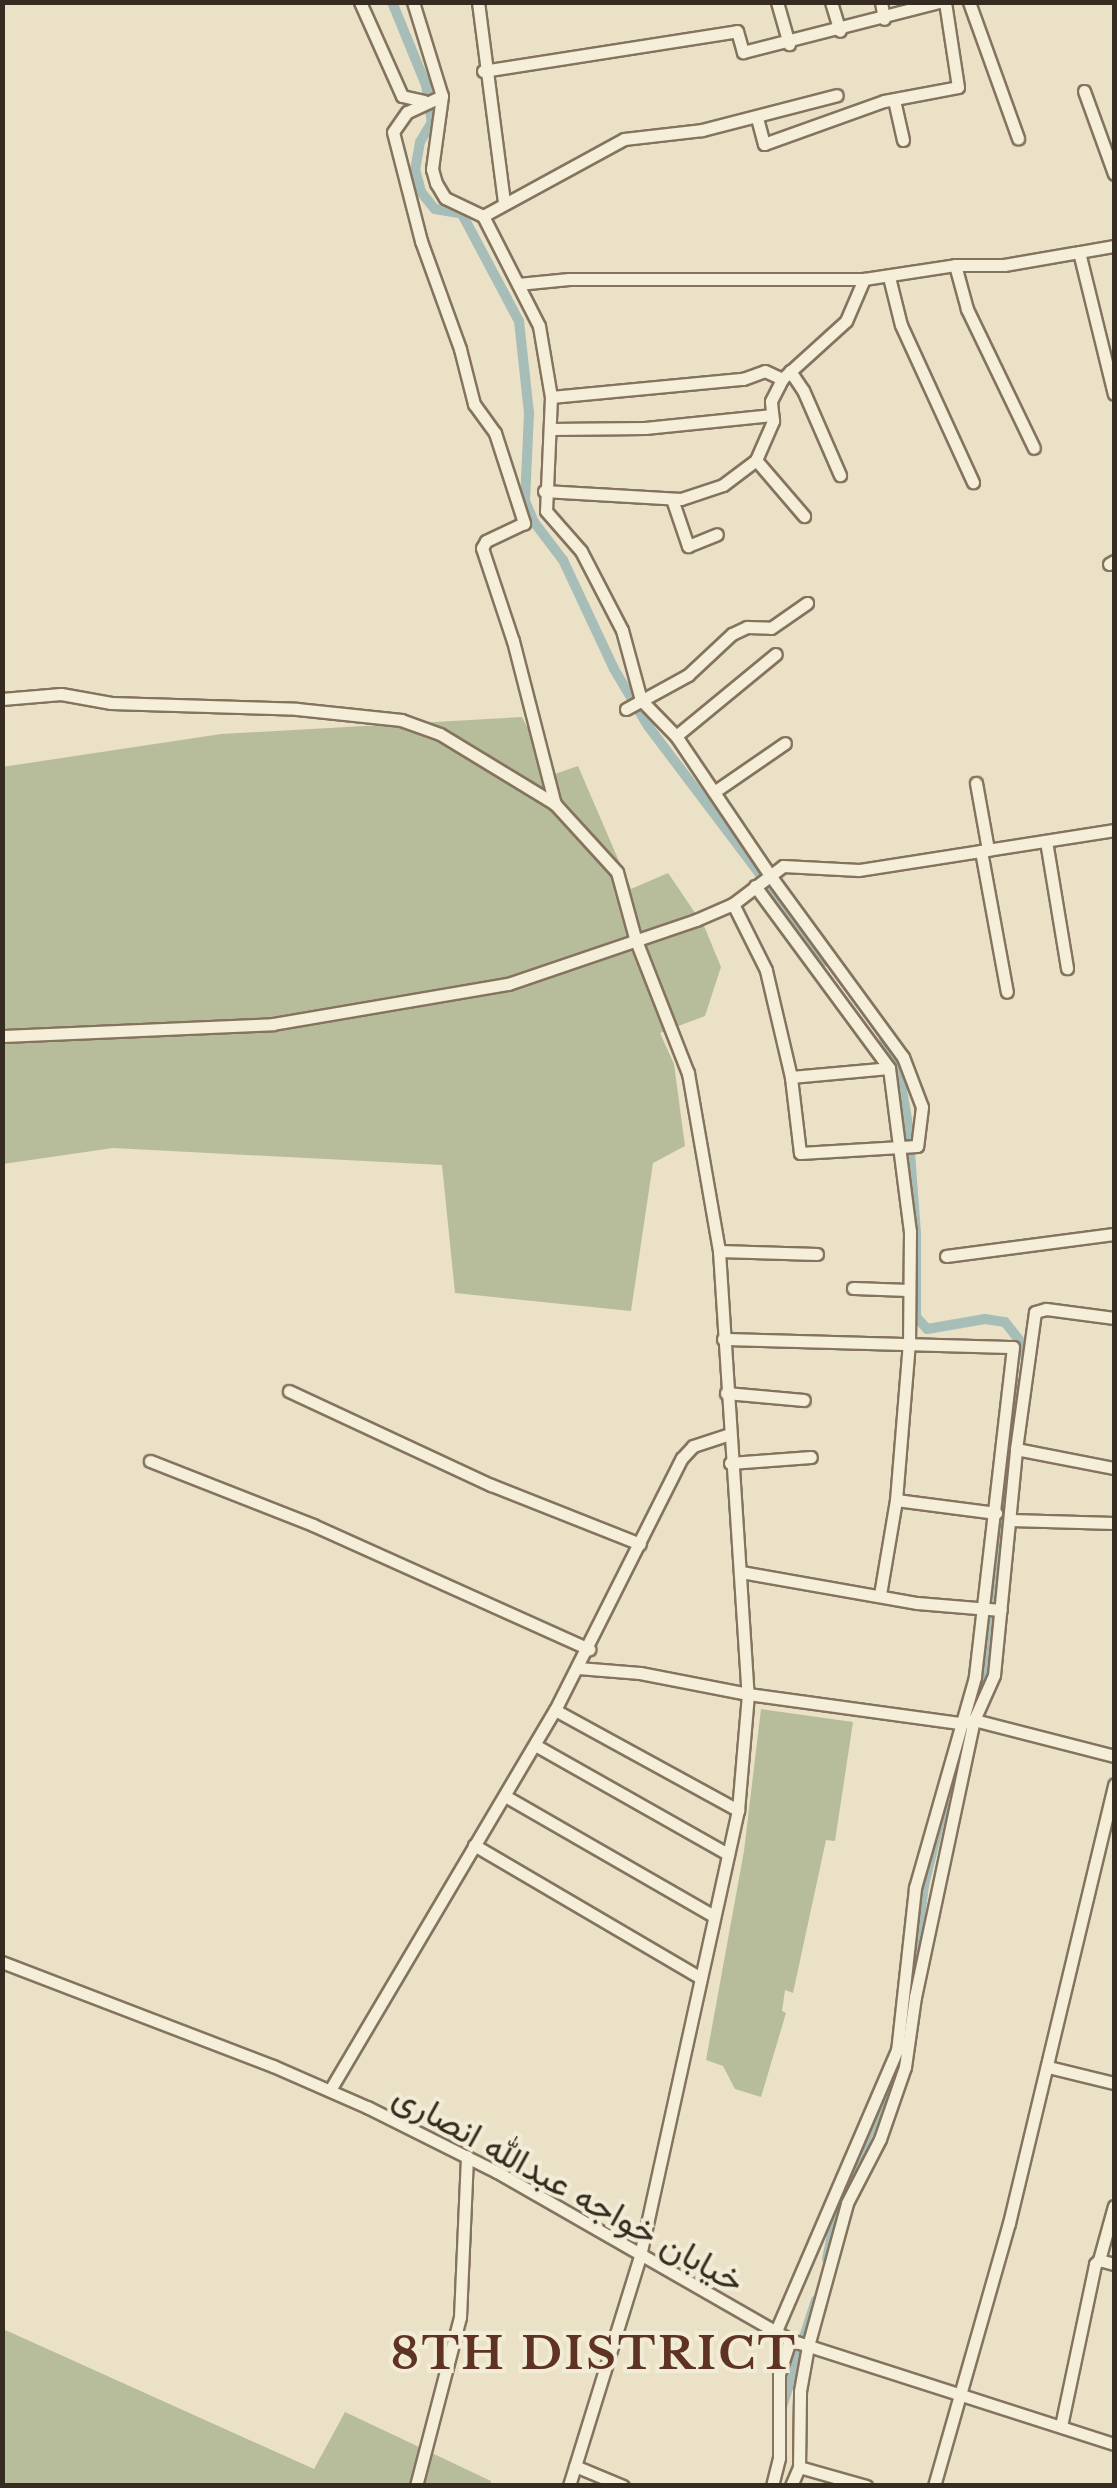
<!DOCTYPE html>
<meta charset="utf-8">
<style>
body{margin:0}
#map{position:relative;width:1117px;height:2488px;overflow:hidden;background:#eae1c7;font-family:"Libre Baskerville",Vazirmatn,serif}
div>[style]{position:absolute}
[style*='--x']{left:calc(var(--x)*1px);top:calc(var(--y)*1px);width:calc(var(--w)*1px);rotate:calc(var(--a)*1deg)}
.cemetery>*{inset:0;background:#b7bd9a}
.canal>*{height:10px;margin:-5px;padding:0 5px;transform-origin:5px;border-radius:5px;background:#a7beb8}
.roads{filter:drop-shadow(2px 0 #84745e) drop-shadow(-2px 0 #84745e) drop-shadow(0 2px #84745e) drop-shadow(0 -2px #84745e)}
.minor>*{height:11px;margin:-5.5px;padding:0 5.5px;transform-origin:5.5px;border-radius:5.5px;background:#f5eed9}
span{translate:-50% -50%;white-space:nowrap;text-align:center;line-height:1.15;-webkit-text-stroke:8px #f2ebd5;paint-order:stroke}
.street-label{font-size:35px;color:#352b20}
.district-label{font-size:45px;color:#5e3324;font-weight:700;letter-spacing:2.5px}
.frame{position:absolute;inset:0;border:5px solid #352b20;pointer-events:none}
</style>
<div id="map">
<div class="cemetery">
<div style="clip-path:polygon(522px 717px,552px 775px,578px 766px,631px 889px,668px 873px,704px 926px,721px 967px,705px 1016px,660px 1033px,674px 1064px,685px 1146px,653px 1163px,631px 1311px,455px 1293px,442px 1165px,113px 1148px,3px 1164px,2px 767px,221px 734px)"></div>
<div style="clip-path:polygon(761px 1709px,853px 1722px,835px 1841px,826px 1840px,793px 1993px,785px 1990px,782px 2011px,786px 2013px,761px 2097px,735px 2089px,723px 2066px,706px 2060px,744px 1851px)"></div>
<div style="clip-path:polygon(3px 2329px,314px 2469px,345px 2412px,491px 2481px,490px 2486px,3px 2486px)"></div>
</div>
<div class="canal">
<div style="--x:392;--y:2;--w:90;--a:67.7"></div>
<div style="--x:426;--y:85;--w:37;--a:81"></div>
<div style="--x:432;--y:122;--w:23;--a:121"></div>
<div style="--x:420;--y:142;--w:27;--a:100"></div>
<div style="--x:415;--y:169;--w:24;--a:75"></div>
<div style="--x:421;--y:192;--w:22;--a:51"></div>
<div style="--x:435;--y:209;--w:27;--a:10"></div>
<div style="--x:462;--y:214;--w:121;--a:62"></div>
<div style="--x:519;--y:321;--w:93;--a:83.8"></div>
<div style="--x:529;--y:413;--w:88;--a:92.6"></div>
<div style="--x:525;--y:501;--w:23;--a:67"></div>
<div style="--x:534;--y:522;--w:48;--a:52.7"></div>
<div style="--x:563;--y:560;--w:120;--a:64.9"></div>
<div style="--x:614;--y:669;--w:66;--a:59.2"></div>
<div style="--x:648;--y:726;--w:295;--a:52.9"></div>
<div style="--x:884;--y:1038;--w:31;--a:63"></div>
<div style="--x:898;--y:1066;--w:60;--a:80.4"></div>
<div style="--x:908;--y:1125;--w:108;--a:85.8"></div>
<div style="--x:916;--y:1233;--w:84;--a:90"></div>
<div style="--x:916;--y:1317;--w:16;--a:47"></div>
<div style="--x:927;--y:1329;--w:59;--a:-9.8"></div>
<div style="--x:985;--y:1319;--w:20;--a:9"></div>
<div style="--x:1005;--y:1322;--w:23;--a:52"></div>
<div style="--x:1019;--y:1340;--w:16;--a:97"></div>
<div style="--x:970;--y:1711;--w:51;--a:-68"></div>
<div style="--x:989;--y:1664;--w:282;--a:-84.9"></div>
<div style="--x:906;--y:2019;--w:135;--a:-82.3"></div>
<div style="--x:924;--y:1885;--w:83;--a:-76.1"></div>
<div style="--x:827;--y:2259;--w:60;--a:-78.5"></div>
<div style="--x:839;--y:2200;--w:149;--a:-66.2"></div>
<div style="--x:899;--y:2064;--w:19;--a:-81"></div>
<div style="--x:782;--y:2407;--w:112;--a:-72.4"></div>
</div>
<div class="roads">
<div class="minor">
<div style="--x:360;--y:2;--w:103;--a:65.9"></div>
<div style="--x:402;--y:96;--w:22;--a:13"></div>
<div style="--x:413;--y:2;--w:98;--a:72.9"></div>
<div style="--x:442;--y:96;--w:74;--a:97.8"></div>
<div style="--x:432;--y:169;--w:15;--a:74"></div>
<div style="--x:436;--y:183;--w:17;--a:59"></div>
<div style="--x:445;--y:198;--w:42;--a:25.3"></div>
<div style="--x:483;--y:216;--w:123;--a:63"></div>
<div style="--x:539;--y:326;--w:72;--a:80.4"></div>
<div style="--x:551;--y:397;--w:114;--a:92.5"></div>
<div style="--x:546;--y:511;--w:53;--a:48.8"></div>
<div style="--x:581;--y:551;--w:89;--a:62.6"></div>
<div style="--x:622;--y:630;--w:73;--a:74.8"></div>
<div style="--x:641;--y:700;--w:50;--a:45.8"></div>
<div style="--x:676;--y:736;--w:166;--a:56"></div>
<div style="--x:769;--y:874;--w:227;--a:53.8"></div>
<div style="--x:903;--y:1057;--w:53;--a:69.2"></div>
<div style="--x:922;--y:1107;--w:39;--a:97"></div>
<div style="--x:917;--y:1146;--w:117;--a:176.6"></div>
<div style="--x:800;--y:1153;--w:77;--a:-96.8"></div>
<div style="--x:791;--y:1077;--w:110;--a:-103.2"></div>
<div style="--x:766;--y:970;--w:74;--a:-116.6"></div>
<div style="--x:478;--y:2;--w:202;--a:82.6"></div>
<div style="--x:777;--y:2;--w:44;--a:74.1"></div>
<div style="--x:831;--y:2;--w:30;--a:73"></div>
<div style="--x:881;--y:2;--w:17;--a:80"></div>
<div style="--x:969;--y:2;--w:145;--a:70.2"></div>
<div style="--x:483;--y:71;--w:257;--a:-8.9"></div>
<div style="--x:737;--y:31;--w:22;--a:74"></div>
<div style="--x:743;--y:52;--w:202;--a:-14.3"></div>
<div style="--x:1084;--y:91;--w:88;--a:70.1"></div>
<div style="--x:442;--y:96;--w:38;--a:155"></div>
<div style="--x:407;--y:112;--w:24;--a:125"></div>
<div style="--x:393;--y:132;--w:113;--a:75.6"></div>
<div style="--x:421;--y:241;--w:115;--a:70.1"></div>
<div style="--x:460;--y:349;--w:57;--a:75.7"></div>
<div style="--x:474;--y:404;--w:36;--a:54"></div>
<div style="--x:495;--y:433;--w:95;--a:72.1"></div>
<div style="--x:524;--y:523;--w:42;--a:154.7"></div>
<div style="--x:486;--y:541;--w:8;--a:120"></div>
<div style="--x:482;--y:548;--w:98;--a:71.6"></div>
<div style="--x:513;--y:641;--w:168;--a:75.6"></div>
<div style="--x:555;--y:804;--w:92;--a:47.6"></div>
<div style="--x:617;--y:872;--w:68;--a:74.7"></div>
<div style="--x:635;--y:938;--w:145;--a:68.6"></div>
<div style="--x:688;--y:1073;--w:181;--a:80.1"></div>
<div style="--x:719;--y:1251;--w:444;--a:86.3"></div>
<div style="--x:748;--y:1694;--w:116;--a:94.9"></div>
<div style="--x:738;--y:1810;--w:453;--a:102.4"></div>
<div style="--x:641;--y:2253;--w:244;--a:107.2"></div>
<div style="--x:894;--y:100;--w:41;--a:77.3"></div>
<div style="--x:757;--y:118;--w:27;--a:75"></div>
<div style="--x:764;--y:144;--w:127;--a:-19.7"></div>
<div style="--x:884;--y:101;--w:75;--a:-10.7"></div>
<div style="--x:958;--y:87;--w:86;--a:-98.7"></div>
<div style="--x:483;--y:216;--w:161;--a:-28.6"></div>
<div style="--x:624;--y:139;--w:79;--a:-6.6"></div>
<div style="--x:702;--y:130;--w:139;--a:-14.5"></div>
<div style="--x:1079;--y:252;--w:146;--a:76.2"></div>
<div style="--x:955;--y:265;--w:46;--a:74.7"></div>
<div style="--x:967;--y:309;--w:154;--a:64.3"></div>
<div style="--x:889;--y:277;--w:49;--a:76"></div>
<div style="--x:901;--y:325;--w:173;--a:65.4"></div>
<div style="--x:518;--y:284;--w:51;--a:-5.6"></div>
<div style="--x:569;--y:279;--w:295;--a:0"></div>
<div style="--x:864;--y:279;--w:92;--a:-8.7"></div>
<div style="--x:955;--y:265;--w:49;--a:0"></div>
<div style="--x:1004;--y:265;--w:112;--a:-9.8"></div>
<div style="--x:790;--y:371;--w:23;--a:56"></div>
<div style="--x:803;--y:390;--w:93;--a:66.5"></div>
<div style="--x:551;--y:397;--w:193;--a:-5.4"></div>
<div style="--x:743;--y:379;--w:23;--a:-20"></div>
<div style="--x:765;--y:371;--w:19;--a:25"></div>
<div style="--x:551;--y:429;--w:94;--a:-0.6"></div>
<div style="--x:645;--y:428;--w:128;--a:-5.8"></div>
<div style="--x:756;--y:460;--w:74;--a:49.4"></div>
<div style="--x:544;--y:491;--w:137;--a:3.3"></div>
<div style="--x:681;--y:499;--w:44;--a:-18.4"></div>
<div style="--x:723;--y:485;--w:41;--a:-37.1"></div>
<div style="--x:756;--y:460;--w:43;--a:-66.4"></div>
<div style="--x:773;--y:421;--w:20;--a:-96"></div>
<div style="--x:771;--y:401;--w:25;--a:-63"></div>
<div style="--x:782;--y:379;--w:86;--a:-42.2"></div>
<div style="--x:846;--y:321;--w:46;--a:-66.8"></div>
<div style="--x:672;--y:499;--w:50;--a:71.2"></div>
<div style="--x:688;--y:546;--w:31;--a:-22"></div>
<div style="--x:1109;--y:564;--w:6;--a:-31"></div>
<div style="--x:2;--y:699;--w:59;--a:-4.8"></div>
<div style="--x:61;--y:694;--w:51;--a:10.2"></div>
<div style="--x:111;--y:703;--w:186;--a:1.8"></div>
<div style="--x:297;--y:709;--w:105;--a:6"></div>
<div style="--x:401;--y:720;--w:41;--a:19.7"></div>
<div style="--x:440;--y:734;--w:135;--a:31.3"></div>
<div style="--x:626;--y:709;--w:71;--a:-28.7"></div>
<div style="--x:688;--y:675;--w:60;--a:-43"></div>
<div style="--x:732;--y:634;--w:17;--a:-25"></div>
<div style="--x:747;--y:627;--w:24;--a:2"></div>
<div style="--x:771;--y:628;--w:44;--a:-34.8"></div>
<div style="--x:676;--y:736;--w:129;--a:-39.4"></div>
<div style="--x:976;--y:783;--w:68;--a:79.8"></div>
<div style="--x:714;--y:792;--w:86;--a:-34.6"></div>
<div style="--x:1046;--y:841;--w:129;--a:80.6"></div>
<div style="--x:981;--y:851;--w:143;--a:79.6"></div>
<div style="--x:755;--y:886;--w:226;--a:53.6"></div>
<div style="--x:889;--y:1068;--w:164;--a:82.7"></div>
<div style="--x:910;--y:1231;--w:111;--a:90.5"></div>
<div style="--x:909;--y:1342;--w:159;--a:94.7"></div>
<div style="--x:896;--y:1500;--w:96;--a:99.6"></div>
<div style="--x:2;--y:1036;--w:271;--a:-2.5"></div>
<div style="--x:273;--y:1024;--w:238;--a:-9.7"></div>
<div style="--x:508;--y:984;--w:199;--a:-18.8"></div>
<div style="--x:696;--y:920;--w:40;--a:-23.4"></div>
<div style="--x:733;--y:904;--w:63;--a:-37.2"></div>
<div style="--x:783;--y:866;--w:76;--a:3"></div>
<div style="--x:859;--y:870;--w:258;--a:-8.9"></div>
<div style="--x:791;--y:1077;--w:98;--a:-5.2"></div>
<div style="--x:719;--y:1251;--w:98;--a:1.8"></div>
<div style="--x:946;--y:1256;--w:169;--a:-7.5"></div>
<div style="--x:853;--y:1288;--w:56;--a:2"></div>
<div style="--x:723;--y:1339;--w:290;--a:1.6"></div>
<div style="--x:1013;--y:1347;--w:332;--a:96.6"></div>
<div style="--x:975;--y:1677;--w:219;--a:105.9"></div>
<div style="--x:915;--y:1888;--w:163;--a:96.3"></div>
<div style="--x:897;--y:2050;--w:308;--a:113.3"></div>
<div style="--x:289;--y:1391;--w:223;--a:25"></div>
<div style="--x:491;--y:1485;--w:160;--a:21.6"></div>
<div style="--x:726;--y:1393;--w:78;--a:5.1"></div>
<div style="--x:1016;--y:1449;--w:100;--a:11"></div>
<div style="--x:150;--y:1461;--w:175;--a:21.4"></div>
<div style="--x:313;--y:1525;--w:303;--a:24.2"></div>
<div style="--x:730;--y:1463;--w:81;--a:-4.2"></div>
<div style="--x:896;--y:1500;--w:101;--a:7.4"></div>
<div style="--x:1011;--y:1520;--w:103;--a:1.7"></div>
<div style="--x:741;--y:1572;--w:179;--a:10"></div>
<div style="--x:917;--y:1603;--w:84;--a:4.8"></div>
<div style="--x:578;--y:1668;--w:62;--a:4.6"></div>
<div style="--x:640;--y:1673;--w:110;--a:11"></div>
<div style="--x:748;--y:1694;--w:215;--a:7.8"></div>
<div style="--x:961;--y:1723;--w:13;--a:-13"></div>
<div style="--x:974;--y:1720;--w:145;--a:14.4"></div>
<div style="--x:555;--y:1710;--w:209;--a:28.7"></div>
<div style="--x:535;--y:1745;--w:222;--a:29.5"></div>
<div style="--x:505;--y:1796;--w:241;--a:29.9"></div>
<div style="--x:474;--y:1845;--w:263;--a:30.4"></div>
<div style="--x:2;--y:1962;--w:290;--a:21"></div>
<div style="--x:273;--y:2066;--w:103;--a:23.6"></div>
<div style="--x:367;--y:2107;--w:145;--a:26.6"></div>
<div style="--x:497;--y:2172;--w:338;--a:29.8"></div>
<div style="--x:790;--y:2340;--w:340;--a:17.8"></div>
<div style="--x:1048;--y:2067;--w:68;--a:13.6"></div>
<div style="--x:330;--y:2090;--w:442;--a:-59.4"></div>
<div style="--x:555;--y:1710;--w:282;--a:-63.3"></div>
<div style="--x:682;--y:1458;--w:16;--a:-47"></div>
<div style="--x:693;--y:1446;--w:38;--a:-18"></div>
<div style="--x:1099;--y:2260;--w:56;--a:-74.5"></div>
<div style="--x:1061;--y:2426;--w:166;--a:-78.1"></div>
<div style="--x:1095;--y:2264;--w:6;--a:-45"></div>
<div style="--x:1099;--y:2260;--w:16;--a:15"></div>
<div style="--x:575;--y:2466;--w:52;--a:22.6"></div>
<div style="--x:799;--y:2467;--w:70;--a:15.8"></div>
<div style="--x:416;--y:2486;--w:175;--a:-75.4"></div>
<div style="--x:460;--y:2317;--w:161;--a:-87.5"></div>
<div style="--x:772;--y:2486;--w:29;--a:-76"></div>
<div style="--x:779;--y:2458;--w:84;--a:-90"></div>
<div style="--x:779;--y:2374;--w:36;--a:-72"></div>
<div style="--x:791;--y:2486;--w:21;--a:-67"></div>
<div style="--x:799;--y:2467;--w:76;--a:-89.2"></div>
<div style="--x:800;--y:2391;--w:46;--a:-79.9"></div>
<div style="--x:808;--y:2346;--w:148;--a:-74.7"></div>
<div style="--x:847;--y:2203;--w:72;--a:-62.7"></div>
<div style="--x:880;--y:2139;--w:76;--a:-70.9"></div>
<div style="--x:905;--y:2067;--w:71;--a:-81.9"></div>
<div style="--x:915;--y:1997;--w:283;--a:-78"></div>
<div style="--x:974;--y:1720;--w:49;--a:-66"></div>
<div style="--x:994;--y:1675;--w:227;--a:-84.4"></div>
<div style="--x:1016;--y:1449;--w:138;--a:-82.1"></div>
<div style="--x:1035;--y:1312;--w:11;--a:-15"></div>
<div style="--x:1046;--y:1309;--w:69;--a:7.5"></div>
<div style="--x:934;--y:2486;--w:273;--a:-74.1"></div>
<div style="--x:1009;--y:2223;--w:451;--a:-76.5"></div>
</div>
</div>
<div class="street-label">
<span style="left:569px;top:2188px;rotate:29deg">خیابان خواجه عبدالله انصاری</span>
</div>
<div class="district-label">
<span style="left:594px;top:2354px">8TH DISTRICT</span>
</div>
<div class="frame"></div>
</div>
